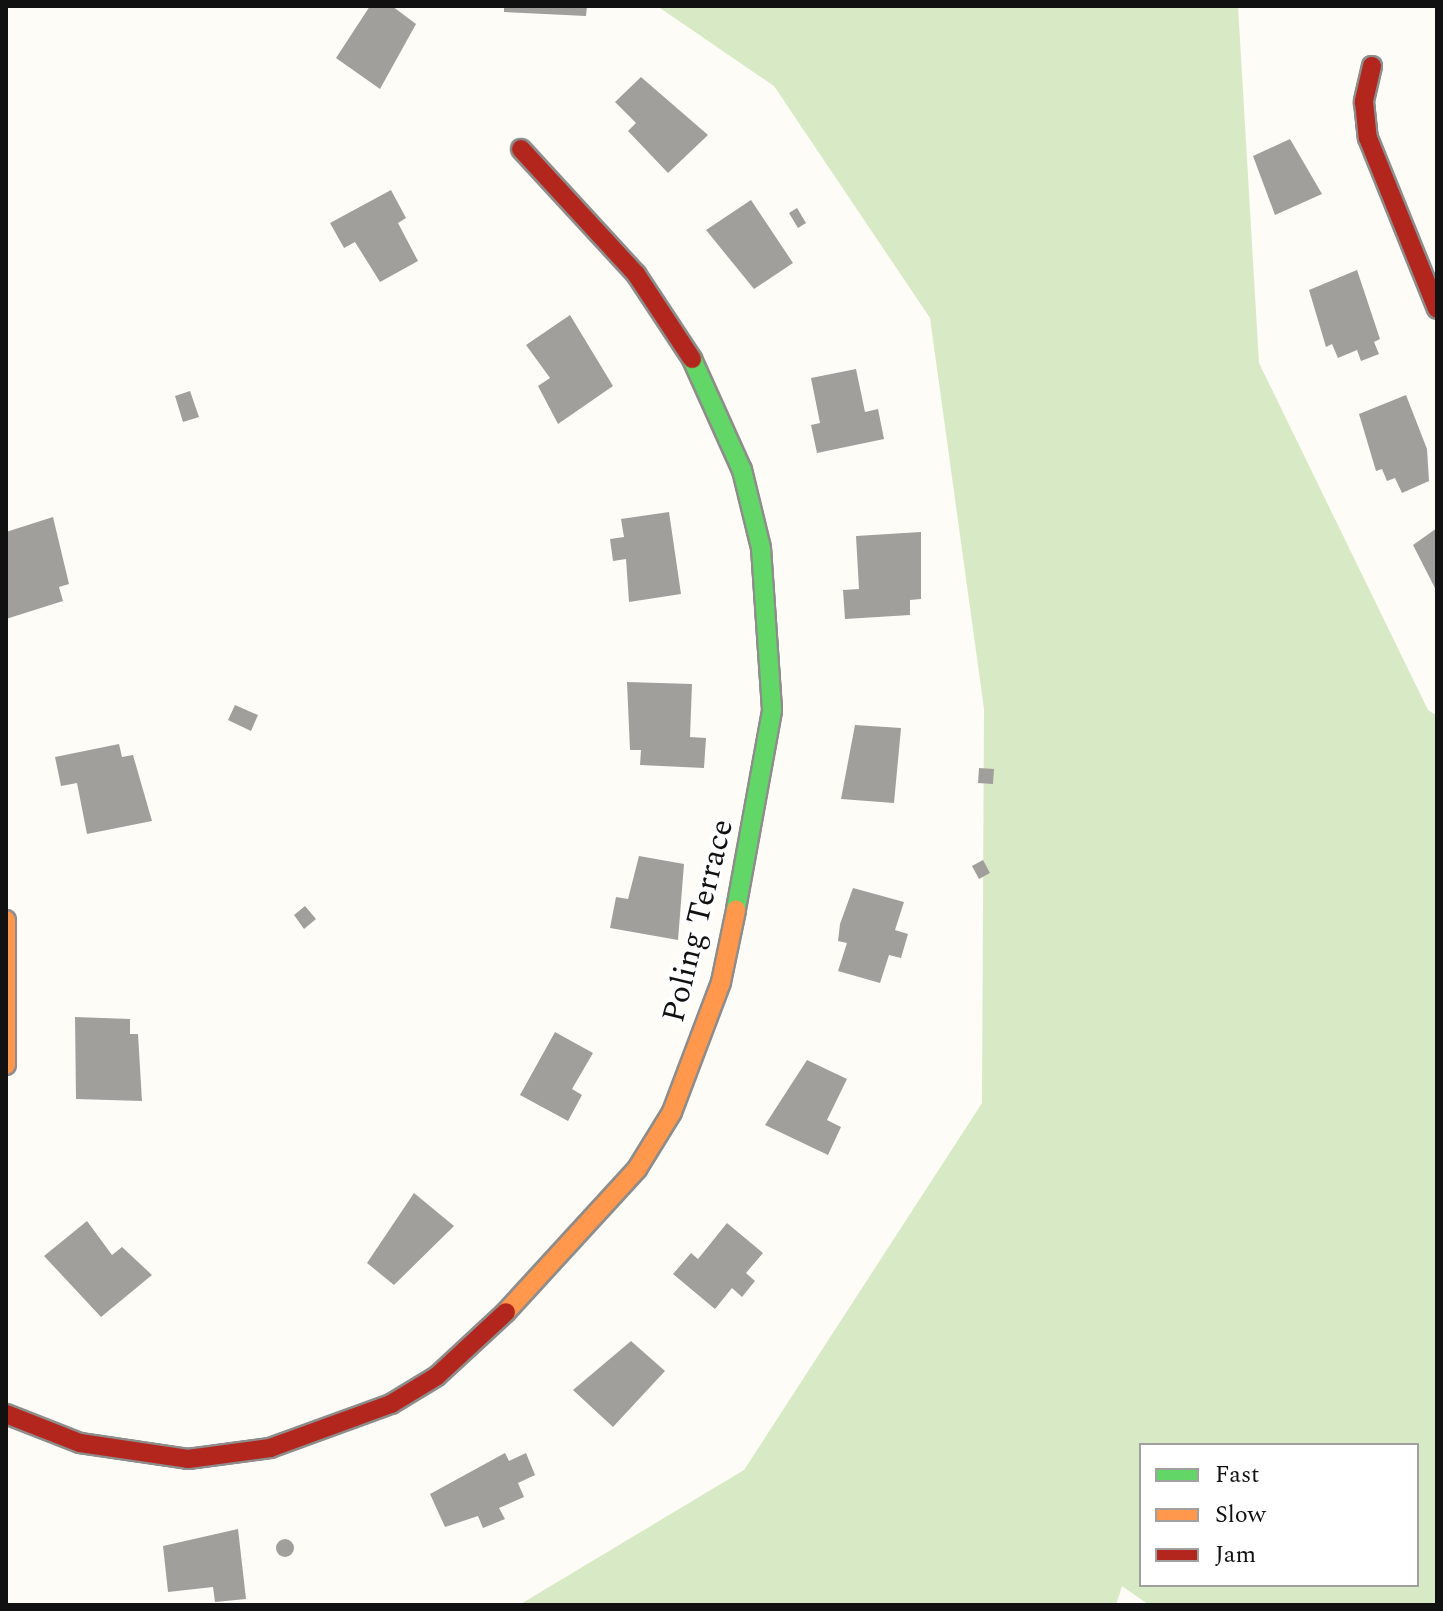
<!DOCTYPE html>
<style>
body{margin:0}
#map{position:relative;width:1443px;height:1611px;overflow:hidden;background:#fdfcf7;font-family:Spectral,serif}
div>[style]{position:absolute}
[style*='--x']{left:calc(var(--x)*1px);top:calc(var(--y)*1px);width:calc(var(--w)*1px);rotate:calc(var(--a)*1deg)}
.forest>*{inset:0;background:#d8eac5}
.building>*{inset:0;background:#a19f9c}
.round{border-radius:50%}
.roads{filter:drop-shadow(2px 0 #8e8d8b) drop-shadow(-2px 0 #8e8d8b) drop-shadow(0 2px #8e8d8b) drop-shadow(0 -2px #8e8d8b)}
.fast>*{height:18px;margin:-9px;padding:0 9px;transform-origin:9px;border-radius:9px;background:#63d668}
.slow>*{height:18px;margin:-9px;padding:0 9px;transform-origin:9px;border-radius:9px;background:#ff974d}
.jam>*{height:18px;margin:-9px;padding:0 9px;transform-origin:9px;border-radius:9px;background:#b3261e}
span{translate:-50% -50%;white-space:nowrap;text-align:center;line-height:1.15;-webkit-text-stroke:8px #fff;paint-order:stroke}
.street-label{font-size:32px;color:#111}
.frame{position:absolute;inset:0;border:8px solid #111;pointer-events:none}
.legend{position:absolute;left:1139px;top:1443px;width:280px;height:144px;box-sizing:border-box;background:#fff;border:2px solid #a0a0a0;margin:0;padding:10px 14px;list-style:none;font-size:24px;color:#111}
.legend li{display:flex;align-items:center;gap:16px;height:40px}
.legend b{width:40px;border:2px solid #a0a0a0}
</style>
<div id="map">
<div class="forest">
<div style="clip-path:polygon(evenodd,657px 6px,1238px 6px,1259px 363px,1428px 710px,1437px 716px,1437px 1605px,1149px 1605px,1122px 1586px,1116px 1605px,519px 1605px,744px 1470px,982px 1103px,984px 709px,930px 318px,774px 86px,657px 6px,1141px 1445px,1417px 1445px,1417px 1585px,1141px 1585px,1141px 1445px)"></div>
</div>
<div class="building">
<div style="clip-path:polygon(370px 6px,392px 6px,416px 24px,380px 89px,336px 58px)"></div>
<div style="clip-path:polygon(504px 6px,587px 6px,586px 16px,504px 12px)"></div>
<div style="clip-path:polygon(641px 77px,708px 135px,668px 173px,628px 131px,636px 123px,615px 102px)"></div>
<div style="clip-path:polygon(1290px 139px,1322px 194px,1275px 215px,1253px 156px)"></div>
<div style="clip-path:polygon(391px 190px,406px 218px,398px 223px,418px 261px,380px 282px,355px 242px,344px 248px,330px 223px)"></div>
<div style="clip-path:polygon(751px 200px,793px 263px,754px 289px,706px 230px)"></div>
<div style="clip-path:polygon(797px 208px,806px 223px,798px 228px,789px 213px)"></div>
<div style="clip-path:polygon(1357px 270px,1380px 339px,1374px 342px,1379px 354px,1361px 361px,1357px 350px,1338px 358px,1332px 344px,1326px 347px,1309px 290px)"></div>
<div style="clip-path:polygon(570px 315px,613px 386px,558px 424px,538px 386px,550px 378px,526px 345px)"></div>
<div style="clip-path:polygon(856px 369px,865px 412px,878px 409px,884px 439px,817px 453px,811px 425px,820px 423px,811px 378px)"></div>
<div style="clip-path:polygon(190px 391px,199px 417px,183px 422px,175px 396px)"></div>
<div style="clip-path:polygon(1406px 395px,1427px 449px,1429px 481px,1402px 493px,1395px 478px,1387px 481px,1382px 469px,1376px 471px,1359px 414px)"></div>
<div style="clip-path:polygon(669px 512px,681px 594px,629px 602px,626px 559px,613px 561px,610px 539px,624px 537px,621px 519px)"></div>
<div style="clip-path:polygon(53px 517px,69px 584px,59px 587px,63px 601px,6px 619px,6px 532px)"></div>
<div style="clip-path:polygon(1437px 528px,1437px 592px,1413px 545px)"></div>
<div style="clip-path:polygon(921px 532px,921px 599px,910px 600px,910px 615px,845px 619px,843px 590px,859px 589px,856px 536px)"></div>
<div style="clip-path:polygon(627px 682px,692px 684px,690px 737px,706px 738px,704px 768px,640px 765px,641px 750px,630px 750px)"></div>
<div style="clip-path:polygon(235px 705px,258px 715px,251px 731px,228px 720px)"></div>
<div style="clip-path:polygon(855px 725px,901px 728px,894px 803px,841px 799px)"></div>
<div style="clip-path:polygon(119px 744px,122px 757px,133px 755px,152px 821px,87px 834px,77px 783px,61px 786px,55px 757px)"></div>
<div style="clip-path:polygon(979px 768px,994px 769px,993px 784px,978px 783px)"></div>
<div style="clip-path:polygon(639px 856px,684px 864px,678px 940px,610px 928px,616px 897px,628px 899px)"></div>
<div style="clip-path:polygon(983px 860px,990px 873px,979px 879px,972px 866px)"></div>
<div style="clip-path:polygon(853px 888px,904px 902px,895px 930px,908px 934px,901px 958px,889px 955px,880px 983px,838px 971px,847px 943px,838px 941px,840px 924px)"></div>
<div style="clip-path:polygon(305px 906px,316px 919px,304px 929px,294px 915px)"></div>
<div style="clip-path:polygon(75px 1017px,130px 1019px,130px 1034px,138px 1034px,142px 1101px,76px 1099px)"></div>
<div style="clip-path:polygon(555px 1032px,593px 1053px,572px 1089px,582px 1095px,568px 1121px,520px 1095px)"></div>
<div style="clip-path:polygon(807px 1060px,847px 1079px,827px 1120px,841px 1127px,828px 1155px,765px 1125px)"></div>
<div style="clip-path:polygon(414px 1193px,454px 1226px,394px 1285px,367px 1263px)"></div>
<div style="clip-path:polygon(87px 1221px,112px 1255px,122px 1247px,152px 1275px,101px 1317px,44px 1256px)"></div>
<div style="clip-path:polygon(727px 1223px,763px 1253px,746px 1273px,755px 1281px,742px 1297px,732px 1288px,715px 1309px,673px 1274px,691px 1253px,698px 1259px)"></div>
<div style="clip-path:polygon(631px 1341px,665px 1371px,613px 1427px,573px 1390px)"></div>
<div style="clip-path:polygon(505px 1453px,509px 1461px,526px 1453px,535px 1475px,518px 1483px,524px 1497px,499px 1508px,505px 1519px,483px 1528px,478px 1516px,445px 1527px,430px 1494px)"></div>
<div style="clip-path:polygon(238px 1529px,246px 1599px,215px 1602px,213px 1587px,168px 1592px,163px 1546px)"></div>
<div class="round" style="left:276px;top:1539px;width:18px;height:18px"></div>
</div>
<div class="roads">
<div class="fast">
<div style="--x:692;--y:359;--w:122;--a:65.8"></div>
<div style="--x:742;--y:470;--w:80;--a:76.3"></div>
<div style="--x:761;--y:548;--w:163;--a:86.1"></div>
<div style="--x:772;--y:711;--w:202;--a:100.3"></div>
</div>
<div class="slow">
<div style="--x:6;--y:920;--w:145;--a:90"></div>
<div style="--x:506;--y:1312;--w:194;--a:-47.5"></div>
<div style="--x:637;--y:1169;--w:67;--a:-58.4"></div>
<div style="--x:672;--y:1112;--w:139;--a:-69.3"></div>
<div style="--x:721;--y:982;--w:74;--a:-78.2"></div>
</div>
<div class="jam">
<div style="--x:1372;--y:66;--w:37;--a:103"></div>
<div style="--x:1364;--y:102;--w:36;--a:84"></div>
<div style="--x:1368;--y:138;--w:184;--a:68"></div>
<div style="--x:521;--y:149;--w:170;--a:47.4"></div>
<div style="--x:636;--y:274;--w:102;--a:56.6"></div>
<div style="--x:6;--y:1414;--w:79;--a:21.4"></div>
<div style="--x:80;--y:1443;--w:109;--a:8.4"></div>
<div style="--x:188;--y:1459;--w:83;--a:-7.6"></div>
<div style="--x:270;--y:1448;--w:129;--a:-20"></div>
<div style="--x:391;--y:1404;--w:54;--a:-31.3"></div>
<div style="--x:437;--y:1376;--w:94;--a:-42.8"></div>
</div>
</div>
<div class="street-label">
<span style="left:699px;top:921px;rotate:-76deg">Poling Terrace</span>
</div>
<div class="frame"></div>
<ul class="legend">
<li><b style="height:10px;background:#63d668"></b>Fast</li>
<li><b style="height:10px;background:#ff974d"></b>Slow</li>
<li><b style="height:10px;background:#b3261e"></b>Jam</li>
</ul>
</div>
